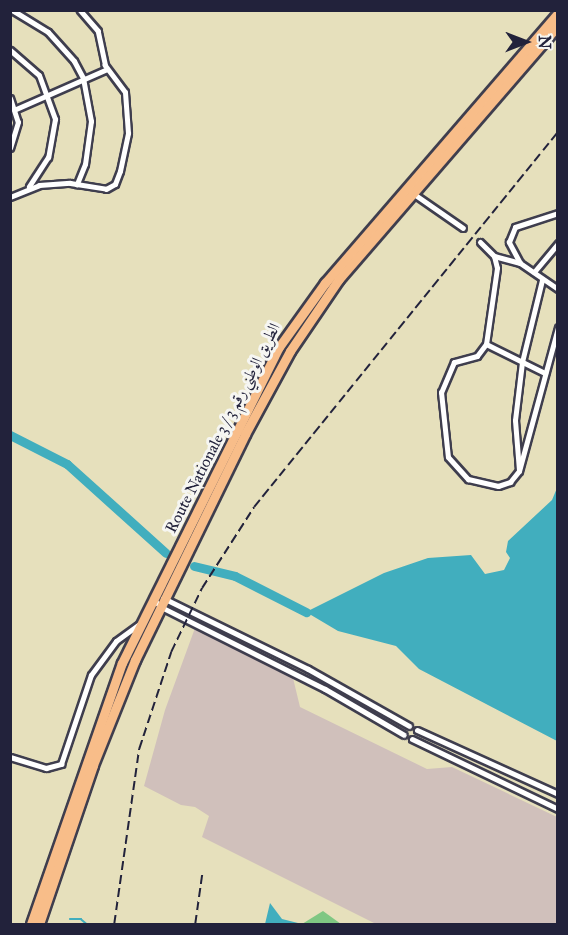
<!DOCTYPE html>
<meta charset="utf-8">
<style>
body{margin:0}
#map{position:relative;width:568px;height:935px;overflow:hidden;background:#e6e0bc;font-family:"IM FELL Great Primer",Amiri,serif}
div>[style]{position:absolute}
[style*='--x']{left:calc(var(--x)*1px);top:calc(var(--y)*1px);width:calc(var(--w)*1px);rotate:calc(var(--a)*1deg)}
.industrial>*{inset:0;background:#d0c0bb}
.green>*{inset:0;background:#7fc783}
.water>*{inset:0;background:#41aebe}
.stream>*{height:1.5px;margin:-0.75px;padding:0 0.75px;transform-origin:0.75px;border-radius:0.75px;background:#41aebe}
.river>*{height:9px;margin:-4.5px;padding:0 4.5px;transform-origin:4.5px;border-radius:4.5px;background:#41aebe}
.roads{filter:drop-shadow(2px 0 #3f3e4e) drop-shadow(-2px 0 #3f3e4e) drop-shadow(0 2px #3f3e4e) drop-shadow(0 -2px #3f3e4e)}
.minor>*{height:5px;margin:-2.5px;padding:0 2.5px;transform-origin:2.5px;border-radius:2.5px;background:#fff}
.trunk>*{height:9px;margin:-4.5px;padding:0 4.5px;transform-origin:4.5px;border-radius:4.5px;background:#f8bd89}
.rail>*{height:1.5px;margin-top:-0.75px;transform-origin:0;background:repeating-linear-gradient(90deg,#22223b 0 9px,transparent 0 13.5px)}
span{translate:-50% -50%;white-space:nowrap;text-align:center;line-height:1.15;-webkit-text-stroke:6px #f6f6f2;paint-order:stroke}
.street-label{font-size:16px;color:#22223b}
.frame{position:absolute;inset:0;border:12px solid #22223b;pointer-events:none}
.north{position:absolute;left:496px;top:12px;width:60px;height:60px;-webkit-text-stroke:4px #f6f6f2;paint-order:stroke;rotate:90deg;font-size:16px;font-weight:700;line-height:24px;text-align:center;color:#22223b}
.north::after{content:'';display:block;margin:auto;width:21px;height:27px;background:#22223b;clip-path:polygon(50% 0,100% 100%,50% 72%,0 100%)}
</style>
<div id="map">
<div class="industrial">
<div style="clip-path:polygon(195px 628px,293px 678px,300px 707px,427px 769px,452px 767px,557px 817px,557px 924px,376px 924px,202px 837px,209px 816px,195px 807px,181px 805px,144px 786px,165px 710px)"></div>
</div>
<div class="green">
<div style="clip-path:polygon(323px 911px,341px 924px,302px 924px)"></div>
</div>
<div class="water">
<div style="clip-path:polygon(557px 488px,557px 741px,419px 669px,396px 646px,338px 631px,306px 612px,384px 573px,428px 558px,471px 555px,485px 574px,504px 570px,510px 558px,506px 552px,508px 541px,552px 500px)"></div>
<div style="clip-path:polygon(270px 903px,282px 919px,302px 924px,265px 924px)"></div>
</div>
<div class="stream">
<div style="--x:70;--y:919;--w:11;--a:0"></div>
<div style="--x:81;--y:919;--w:8;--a:40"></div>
</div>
<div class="river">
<div style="--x:10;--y:435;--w:64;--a:27"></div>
<div style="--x:67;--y:464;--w:133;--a:42"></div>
<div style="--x:194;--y:566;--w:42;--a:13.7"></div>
<div style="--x:235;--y:576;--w:80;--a:26.9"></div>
</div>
<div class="roads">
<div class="minor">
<div style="--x:12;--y:10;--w:42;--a:31.4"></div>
<div style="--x:48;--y:32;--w:39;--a:48"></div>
<div style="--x:74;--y:61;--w:19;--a:62"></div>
<div style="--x:83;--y:78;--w:44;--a:79.5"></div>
<div style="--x:91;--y:121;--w:43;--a:97.9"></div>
<div style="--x:85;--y:164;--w:22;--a:112"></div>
<div style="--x:10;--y:50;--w:38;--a:41"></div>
<div style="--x:39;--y:75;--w:47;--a:70"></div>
<div style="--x:55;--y:119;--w:39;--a:100"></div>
<div style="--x:48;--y:157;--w:35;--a:123"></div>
<div style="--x:10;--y:98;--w:25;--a:72"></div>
<div style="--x:18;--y:122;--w:27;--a:107"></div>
<div style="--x:16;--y:109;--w:99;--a:-23.7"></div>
<div style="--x:411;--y:192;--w:63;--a:34.7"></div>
<div style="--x:10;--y:197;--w:31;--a:-22"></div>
<div style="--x:39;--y:185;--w:31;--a:-4"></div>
<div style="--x:70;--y:183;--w:36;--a:9"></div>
<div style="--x:106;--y:189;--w:10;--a:-29"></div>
<div style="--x:115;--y:184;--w:14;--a:-69"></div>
<div style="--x:120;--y:171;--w:39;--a:-78"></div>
<div style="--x:128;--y:133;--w:41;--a:-94.2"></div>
<div style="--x:125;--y:92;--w:34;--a:-127"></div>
<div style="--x:105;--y:65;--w:35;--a:-102"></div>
<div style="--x:98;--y:31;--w:28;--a:-131"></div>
<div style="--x:480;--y:242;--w:20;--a:45"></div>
<div style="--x:494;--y:256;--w:12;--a:76"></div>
<div style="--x:497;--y:268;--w:77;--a:98.2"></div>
<div style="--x:486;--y:344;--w:15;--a:127"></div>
<div style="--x:477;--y:356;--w:24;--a:165"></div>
<div style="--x:454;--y:362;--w:33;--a:113"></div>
<div style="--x:441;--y:392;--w:65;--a:83.9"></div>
<div style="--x:448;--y:457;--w:30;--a:48"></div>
<div style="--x:468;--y:479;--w:31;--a:13"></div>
<div style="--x:498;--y:486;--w:13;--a:-18"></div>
<div style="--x:510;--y:482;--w:14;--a:-51"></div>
<div style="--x:519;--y:471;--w:149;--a:-74.8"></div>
<div style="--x:494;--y:256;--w:27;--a:15"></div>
<div style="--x:520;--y:263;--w:46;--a:34.4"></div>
<div style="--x:520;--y:263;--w:24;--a:-118"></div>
<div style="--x:509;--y:242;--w:16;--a:-68"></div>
<div style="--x:515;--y:227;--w:45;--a:-18"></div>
<div style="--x:534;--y:272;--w:38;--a:-50"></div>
<div style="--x:486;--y:344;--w:66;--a:26.2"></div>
<div style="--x:519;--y:470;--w:50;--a:-94.6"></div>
<div style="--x:515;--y:420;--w:58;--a:-83.1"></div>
<div style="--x:522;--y:362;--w:84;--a:-76.3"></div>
<div style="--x:163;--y:598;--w:161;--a:26.1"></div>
<div style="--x:308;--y:669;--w:116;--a:29.4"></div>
<div style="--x:153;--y:599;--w:11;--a:45"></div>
<div style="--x:161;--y:607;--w:183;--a:26.6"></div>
<div style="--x:325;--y:689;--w:91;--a:30.2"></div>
<div style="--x:417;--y:730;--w:155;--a:24.4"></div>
<div style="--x:412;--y:739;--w:162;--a:25.6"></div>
<div style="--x:10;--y:757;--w:38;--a:17"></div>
<div style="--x:46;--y:768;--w:16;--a:-15"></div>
<div style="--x:61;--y:764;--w:94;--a:-71.4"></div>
<div style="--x:91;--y:675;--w:42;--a:-53.7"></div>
<div style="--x:116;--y:641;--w:31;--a:-36"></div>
</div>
<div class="trunk">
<div style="--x:31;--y:924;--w:276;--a:-70.8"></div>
<div style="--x:122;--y:663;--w:353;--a:-63.6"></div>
<div style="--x:279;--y:347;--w:79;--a:-54.3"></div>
<div style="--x:325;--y:283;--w:357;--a:-49.2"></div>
<div style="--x:39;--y:924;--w:168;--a:-71.2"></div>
<div style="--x:93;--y:765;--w:113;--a:-68.2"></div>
<div style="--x:135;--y:660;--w:251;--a:-64"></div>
<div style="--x:245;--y:434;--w:94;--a:-61.5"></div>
<div style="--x:290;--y:351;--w:87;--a:-55.8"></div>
<div style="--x:339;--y:279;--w:335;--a:-49.2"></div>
</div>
</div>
<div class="rail">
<div style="--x:114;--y:924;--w:177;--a:-81.9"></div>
<div style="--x:139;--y:749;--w:102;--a:-71.7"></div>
<div style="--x:171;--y:652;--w:71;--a:-64.2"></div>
<div style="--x:202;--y:588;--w:96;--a:-57.3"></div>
<div style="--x:254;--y:507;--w:484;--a:-51"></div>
<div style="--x:195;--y:924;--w:50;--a:-82"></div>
</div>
<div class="street-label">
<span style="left:223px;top:428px;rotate:-63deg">Route Nationale 3 / الطريق الوطني رقم 3</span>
</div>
<div class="frame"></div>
<div class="north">N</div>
</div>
